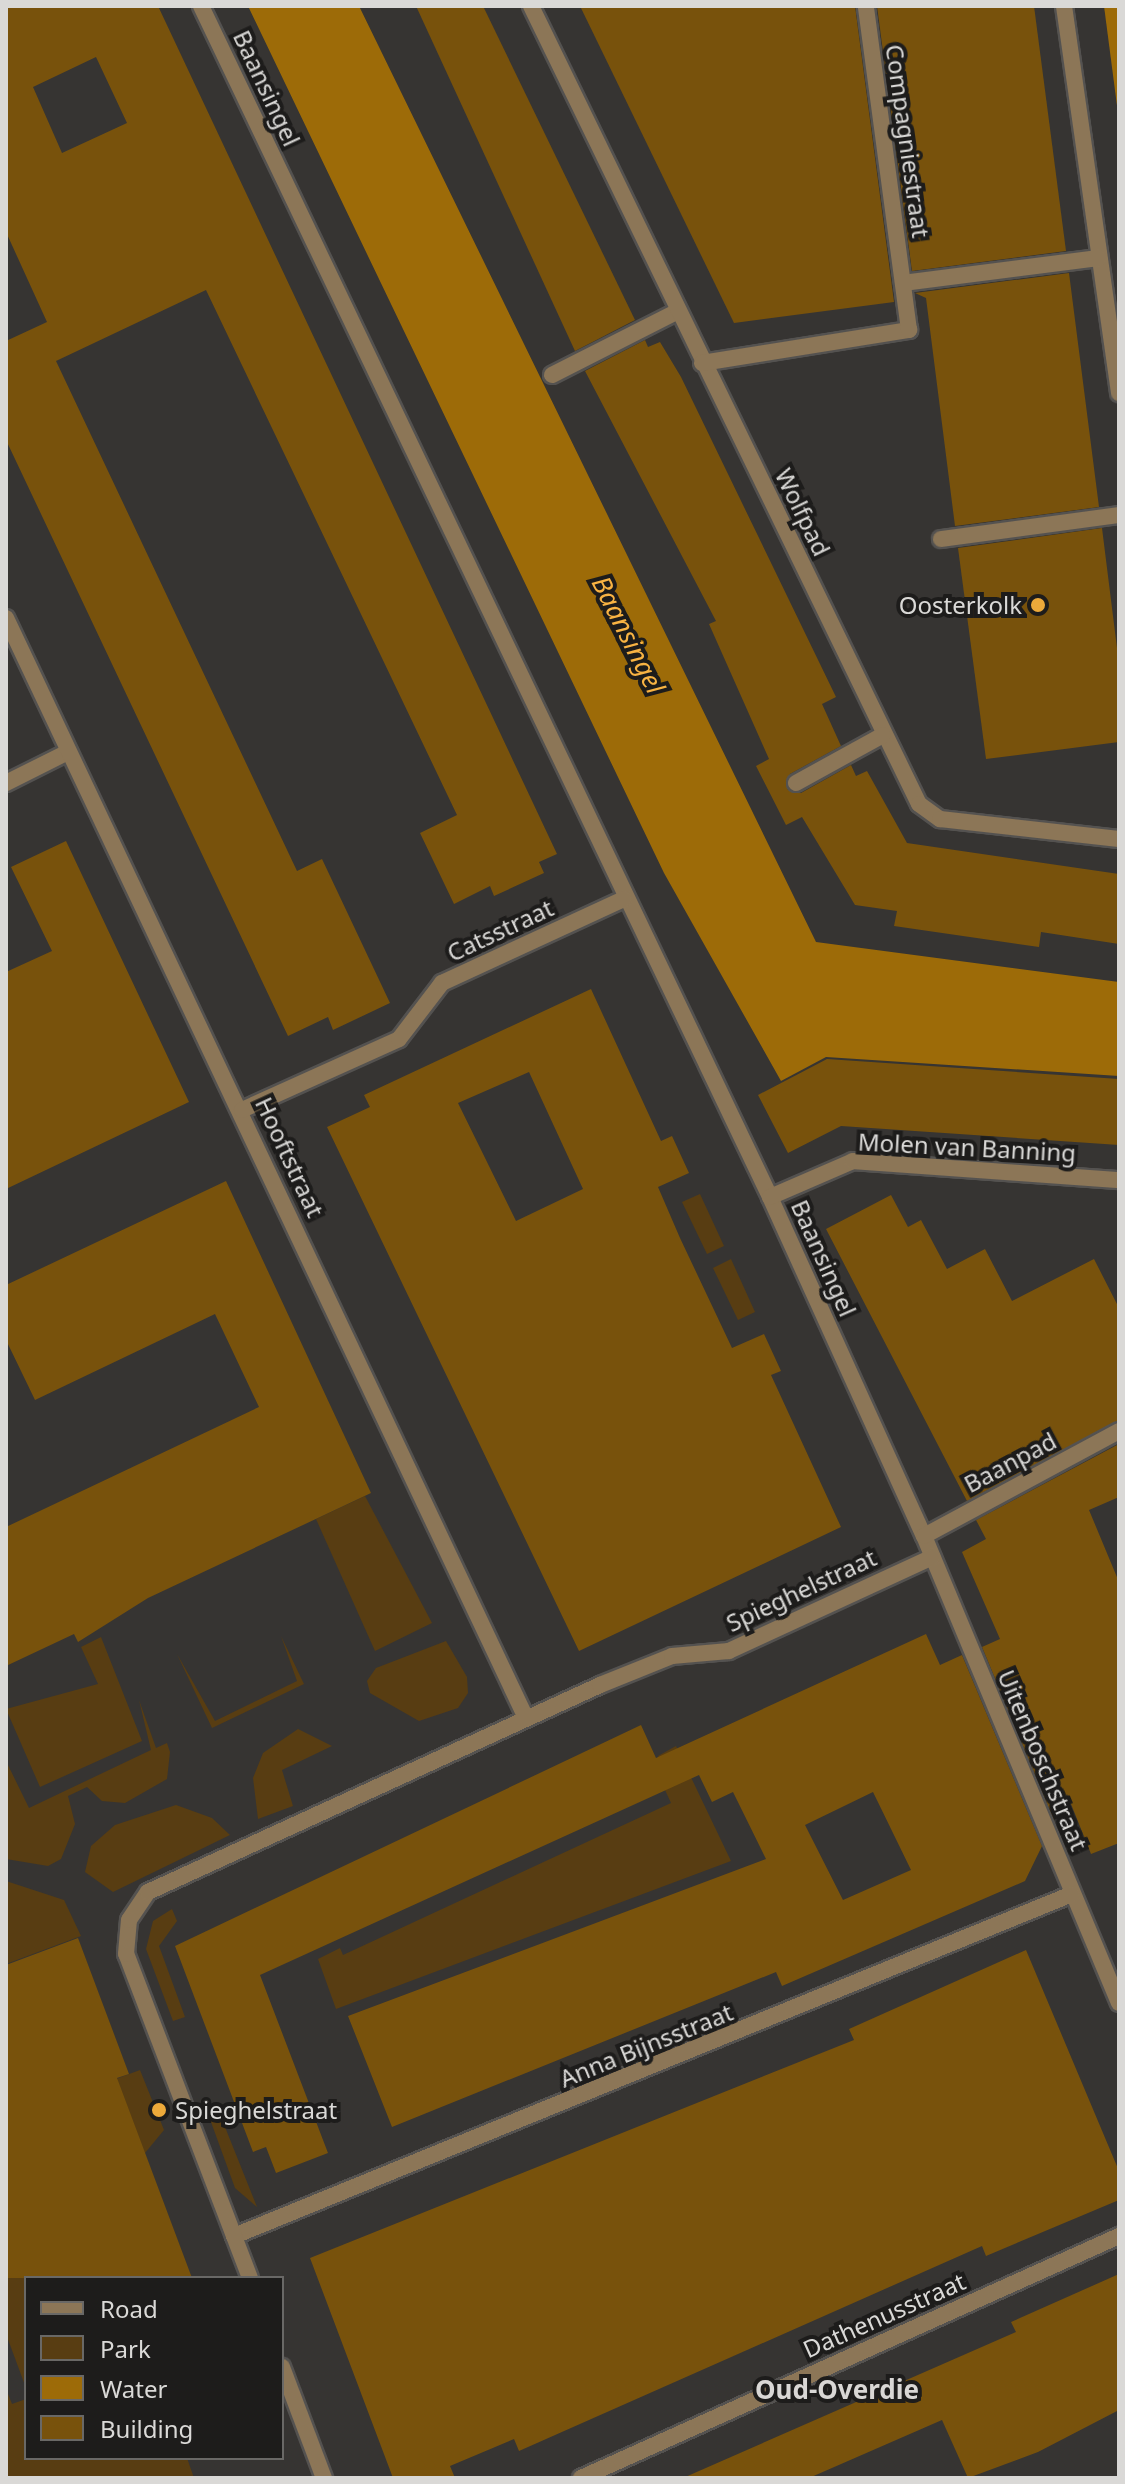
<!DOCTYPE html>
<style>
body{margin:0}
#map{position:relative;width:1125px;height:2484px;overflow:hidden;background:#363432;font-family:"Noto Sans",sans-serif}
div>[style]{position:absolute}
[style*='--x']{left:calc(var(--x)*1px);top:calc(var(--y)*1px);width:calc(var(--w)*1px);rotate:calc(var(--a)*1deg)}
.green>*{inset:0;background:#583d12}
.water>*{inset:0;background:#9d6b08}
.building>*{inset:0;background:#78520c}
.roads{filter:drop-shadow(2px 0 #545250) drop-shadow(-2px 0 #545250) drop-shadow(0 2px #545250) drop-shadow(0 -2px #545250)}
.pedestrian>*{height:16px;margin:-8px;padding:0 8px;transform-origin:8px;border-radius:8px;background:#8c7657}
.minor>*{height:16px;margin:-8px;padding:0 8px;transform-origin:8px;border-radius:8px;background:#8c7657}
.dots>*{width:22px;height:22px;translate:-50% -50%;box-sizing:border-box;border:4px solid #1d1c1b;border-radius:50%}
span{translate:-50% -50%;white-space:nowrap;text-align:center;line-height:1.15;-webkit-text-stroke:8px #1d1c1b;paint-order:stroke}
.street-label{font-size:24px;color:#dad9d7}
.poi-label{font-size:24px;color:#dad9d7}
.right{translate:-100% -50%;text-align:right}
.left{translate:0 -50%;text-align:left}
.water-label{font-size:26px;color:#f8b343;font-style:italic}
.neighbourhood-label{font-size:26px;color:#d9d7d5;font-weight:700}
.frame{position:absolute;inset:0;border:8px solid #dad9d7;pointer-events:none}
.legend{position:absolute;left:24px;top:2276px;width:260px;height:184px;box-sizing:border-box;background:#1d1c1b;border:2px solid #696866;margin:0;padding:10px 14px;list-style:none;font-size:24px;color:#dad9d7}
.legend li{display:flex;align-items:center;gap:16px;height:40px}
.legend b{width:40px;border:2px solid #696866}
</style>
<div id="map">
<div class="green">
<div style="clip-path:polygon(700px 1194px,724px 1246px,707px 1254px,682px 1202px)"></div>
<div style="clip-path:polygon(731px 1259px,755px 1312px,738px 1320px,713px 1268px)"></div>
<div style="clip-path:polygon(365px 1496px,432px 1623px,375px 1651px,316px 1519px)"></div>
<div style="clip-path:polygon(281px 1636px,304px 1684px,212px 1728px,177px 1654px,215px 1721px,297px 1681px)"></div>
<div style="clip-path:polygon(101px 1637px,142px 1741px,40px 1787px,6px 1709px,98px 1684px,81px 1647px)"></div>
<div style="clip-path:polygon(446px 1641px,467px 1677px,468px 1693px,458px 1708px,419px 1721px,370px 1693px,367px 1681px,376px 1668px)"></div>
<div style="clip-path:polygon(139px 1700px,156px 1748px,167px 1743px,170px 1752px,167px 1779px,125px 1803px,102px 1801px,87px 1787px,68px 1796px,75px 1824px,61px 1859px,48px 1866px,6px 1859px,6px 1761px,29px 1808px,151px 1750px)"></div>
<div style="clip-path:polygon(298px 1729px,332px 1746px,282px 1770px,293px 1806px,258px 1819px,253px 1778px,263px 1753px)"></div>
<div style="clip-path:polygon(676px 1746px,731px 1861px,336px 2009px,318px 1959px,340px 1948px,343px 1955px,671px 1803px,665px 1790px,673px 1786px,658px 1756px)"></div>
<div style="clip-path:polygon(176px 1805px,212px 1818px,230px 1835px,113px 1892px,85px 1872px,91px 1846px,115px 1825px)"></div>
<div style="clip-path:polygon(6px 1881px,64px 1900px,81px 1936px,6px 1964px)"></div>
<div style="clip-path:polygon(172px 1909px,177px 1921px,159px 1946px,185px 2017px,173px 2021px,146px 1949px,153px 1921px)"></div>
<div style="clip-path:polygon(140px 2070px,164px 2130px,145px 2153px,124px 2161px,6px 2120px)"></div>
<div style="clip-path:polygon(217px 2107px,257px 2207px,235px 2188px,207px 2111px)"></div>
<div style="clip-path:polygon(148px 2225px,26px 2278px,26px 2388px,6px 2334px,6px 2278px)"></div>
<div style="clip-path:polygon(6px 2389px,12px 2404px,26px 2399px,26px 2458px,187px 2458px,194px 2478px,6px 2478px)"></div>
</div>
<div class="water">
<div style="clip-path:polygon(248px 6px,359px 6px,816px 942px,1119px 982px,1119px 1076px,826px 1057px,781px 1081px,664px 873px)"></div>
<div style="clip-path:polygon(1104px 6px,1119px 6px,1119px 121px)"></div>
</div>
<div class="building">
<div style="clip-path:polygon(evenodd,6px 6px,158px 6px,557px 854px,539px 862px,544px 873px,494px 896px,490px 886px,454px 904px,420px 833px,457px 815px,206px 290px,56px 361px,297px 871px,322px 859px,390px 1003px,333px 1030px,328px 1017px,288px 1036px,6px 440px,6px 341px,47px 322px,6px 232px,6px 6px,96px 57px,127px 123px,62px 153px,33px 87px,96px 57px)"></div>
<div style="clip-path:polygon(416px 6px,483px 6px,635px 320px,575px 351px)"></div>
<div style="clip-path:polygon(580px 6px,855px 6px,894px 302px,734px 323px)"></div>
<div style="clip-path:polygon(877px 6px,1034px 6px,1066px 251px,912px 271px)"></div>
<div style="clip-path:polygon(1069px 273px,1099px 507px,955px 526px,926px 298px,915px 293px)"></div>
<div style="clip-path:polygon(645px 340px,648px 347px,660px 342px,681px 377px,836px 697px,822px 704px,841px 746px,790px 774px,787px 789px,801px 793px,851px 765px,856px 776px,867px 771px,907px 843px,1119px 874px,1119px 944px,1041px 932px,1039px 947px,894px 926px,897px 911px,855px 905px,802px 817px,786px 825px,756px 766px,769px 759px,709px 624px,716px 621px,585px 371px)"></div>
<div style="clip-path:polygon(1102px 528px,1119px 664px,1119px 742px,986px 759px,958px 548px)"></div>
<div style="clip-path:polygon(66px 841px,189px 1102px,6px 1189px,6px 972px,52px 951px,11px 867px)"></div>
<div style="clip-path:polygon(evenodd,591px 989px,661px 1141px,672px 1136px,689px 1173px,658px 1187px,680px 1238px,732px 1348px,764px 1334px,781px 1371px,771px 1375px,841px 1527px,579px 1651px,327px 1127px,370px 1107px,364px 1095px,591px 989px,529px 1072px,583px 1189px,516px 1221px,458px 1103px,529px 1072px)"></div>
<div style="clip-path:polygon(827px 1059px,1119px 1079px,1119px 1145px,841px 1126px,788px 1153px,758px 1095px)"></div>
<div style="clip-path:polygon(226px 1181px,371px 1493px,148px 1598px,78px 1642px,74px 1634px,6px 1666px,6px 1527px,259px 1407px,215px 1314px,35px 1400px,6px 1340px,6px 1285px)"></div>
<div style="clip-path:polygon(891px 1195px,908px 1227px,921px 1220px,947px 1269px,985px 1249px,1012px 1301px,1094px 1259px,1119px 1308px,1119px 1420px,967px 1501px,826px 1229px)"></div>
<div style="clip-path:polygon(1119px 1444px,1119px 1497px,1089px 1510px,1119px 1582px,1119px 1843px,1091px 1854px,1067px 1794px,1054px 1820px,982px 1647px,1000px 1639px,962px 1552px,986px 1539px,976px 1520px)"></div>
<div style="clip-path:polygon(evenodd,926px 1634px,940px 1665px,962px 1655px,1042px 1846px,1025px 1881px,782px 1986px,776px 1972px,392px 2127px,348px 2016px,766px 1859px,733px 1792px,712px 1802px,699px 1775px,260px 1975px,328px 2153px,276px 2173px,266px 2147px,253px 2152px,175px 1946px,641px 1725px,656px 1758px,926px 1634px,873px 1792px,911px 1870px,843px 1900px,805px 1825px,873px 1792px)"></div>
<div style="clip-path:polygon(78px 1938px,129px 2074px,117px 2078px,192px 2278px,6px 2278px,6px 1965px)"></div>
<div style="clip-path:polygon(1026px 1950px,1119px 2171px,1119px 2200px,986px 2256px,982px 2246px,519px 2451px,514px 2439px,450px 2466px,455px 2478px,393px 2478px,310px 2258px,854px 2040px,849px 2029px)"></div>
<div style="clip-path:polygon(1119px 2274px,1119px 2410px,1038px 2452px,968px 2478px,942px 2420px,809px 2478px,683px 2478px,1016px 2332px,1011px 2322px)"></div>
</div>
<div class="roads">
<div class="pedestrian">
<div style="--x:1064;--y:6;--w:391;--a:81.9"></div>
<div style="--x:903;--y:283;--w:197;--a:-7.3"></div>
<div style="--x:552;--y:375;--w:139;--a:-26.9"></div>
<div style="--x:941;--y:539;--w:180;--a:-7.7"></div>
<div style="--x:6;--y:783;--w:69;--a:-26.6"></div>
</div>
<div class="minor">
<div style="--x:201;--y:6;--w:1320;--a:64.46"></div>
<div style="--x:770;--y:1197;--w:372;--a:65.6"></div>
<div style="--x:924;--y:1536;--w:506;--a:67.34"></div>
<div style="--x:531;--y:6;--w:887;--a:64.07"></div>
<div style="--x:919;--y:804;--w:26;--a:36"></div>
<div style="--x:940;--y:819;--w:180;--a:6.4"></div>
<div style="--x:702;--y:363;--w:210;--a:-9.1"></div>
<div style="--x:909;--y:330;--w:327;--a:-97.6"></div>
<div style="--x:6;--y:618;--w:1217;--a:64.7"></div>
<div style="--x:796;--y:783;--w:99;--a:-28.9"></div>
<div style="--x:242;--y:1110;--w:172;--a:-24.3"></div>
<div style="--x:399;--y:1039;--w:71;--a:-52.5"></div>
<div style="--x:442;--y:983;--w:200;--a:-24.8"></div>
<div style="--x:770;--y:1197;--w:90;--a:-23.4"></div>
<div style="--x:853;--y:1161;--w:267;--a:4.1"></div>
<div style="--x:924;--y:1536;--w:221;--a:-28.3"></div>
<div style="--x:234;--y:2236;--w:905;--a:-22.2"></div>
<div style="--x:250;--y:2278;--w:347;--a:-110.9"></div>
<div style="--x:126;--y:1954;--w:34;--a:-85"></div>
<div style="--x:129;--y:1920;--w:34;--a:-56"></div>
<div style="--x:148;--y:1892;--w:497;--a:-24.6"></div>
<div style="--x:600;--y:1685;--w:78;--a:-21.9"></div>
<div style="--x:672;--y:1656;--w:57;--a:-5"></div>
<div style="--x:729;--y:1651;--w:224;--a:-24.8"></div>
<div style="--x:282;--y:2367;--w:119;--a:69.3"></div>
<div style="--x:581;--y:2478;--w:590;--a:-24.22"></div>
</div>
</div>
<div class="dots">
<div style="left:1038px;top:605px;background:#eca93a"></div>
<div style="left:159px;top:2110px;background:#eca93a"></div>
</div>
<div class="street-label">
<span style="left:267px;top:88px;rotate:65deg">Baansingel</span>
<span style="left:908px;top:141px;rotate:82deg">Compagniestraat</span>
<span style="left:803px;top:512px;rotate:64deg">Wolfpad</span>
<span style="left:500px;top:930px;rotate:-25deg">Catsstraat</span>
<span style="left:967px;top:1147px;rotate:3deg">Molen van Banning</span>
<span style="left:290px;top:1157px;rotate:65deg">Hooftstraat</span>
<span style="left:824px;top:1258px;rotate:66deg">Baansingel</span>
<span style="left:1010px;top:1462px;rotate:-28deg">Baanpad</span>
<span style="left:801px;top:1590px;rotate:-25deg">Spieghelstraat</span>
<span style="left:1043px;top:1760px;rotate:67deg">Uitenboschstraat</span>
<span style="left:646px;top:2045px;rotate:-22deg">Anna Bijnsstraat</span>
<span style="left:884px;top:2315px;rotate:-24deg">Dathenusstraat</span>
</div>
<div class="poi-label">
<span class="right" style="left:1022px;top:605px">Oosterkolk</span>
<span class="left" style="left:175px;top:2110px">Spieghelstraat</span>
</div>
<div class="water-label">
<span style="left:628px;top:635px;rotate:63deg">Baansingel</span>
</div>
<div class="neighbourhood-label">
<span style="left:837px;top:2390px">Oud-Overdie</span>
</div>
<div class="frame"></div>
<ul class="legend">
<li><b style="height:10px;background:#8c7657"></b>Road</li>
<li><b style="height:22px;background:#583d12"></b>Park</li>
<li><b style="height:22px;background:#9d6b08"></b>Water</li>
<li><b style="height:22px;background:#78520c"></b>Building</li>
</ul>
</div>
